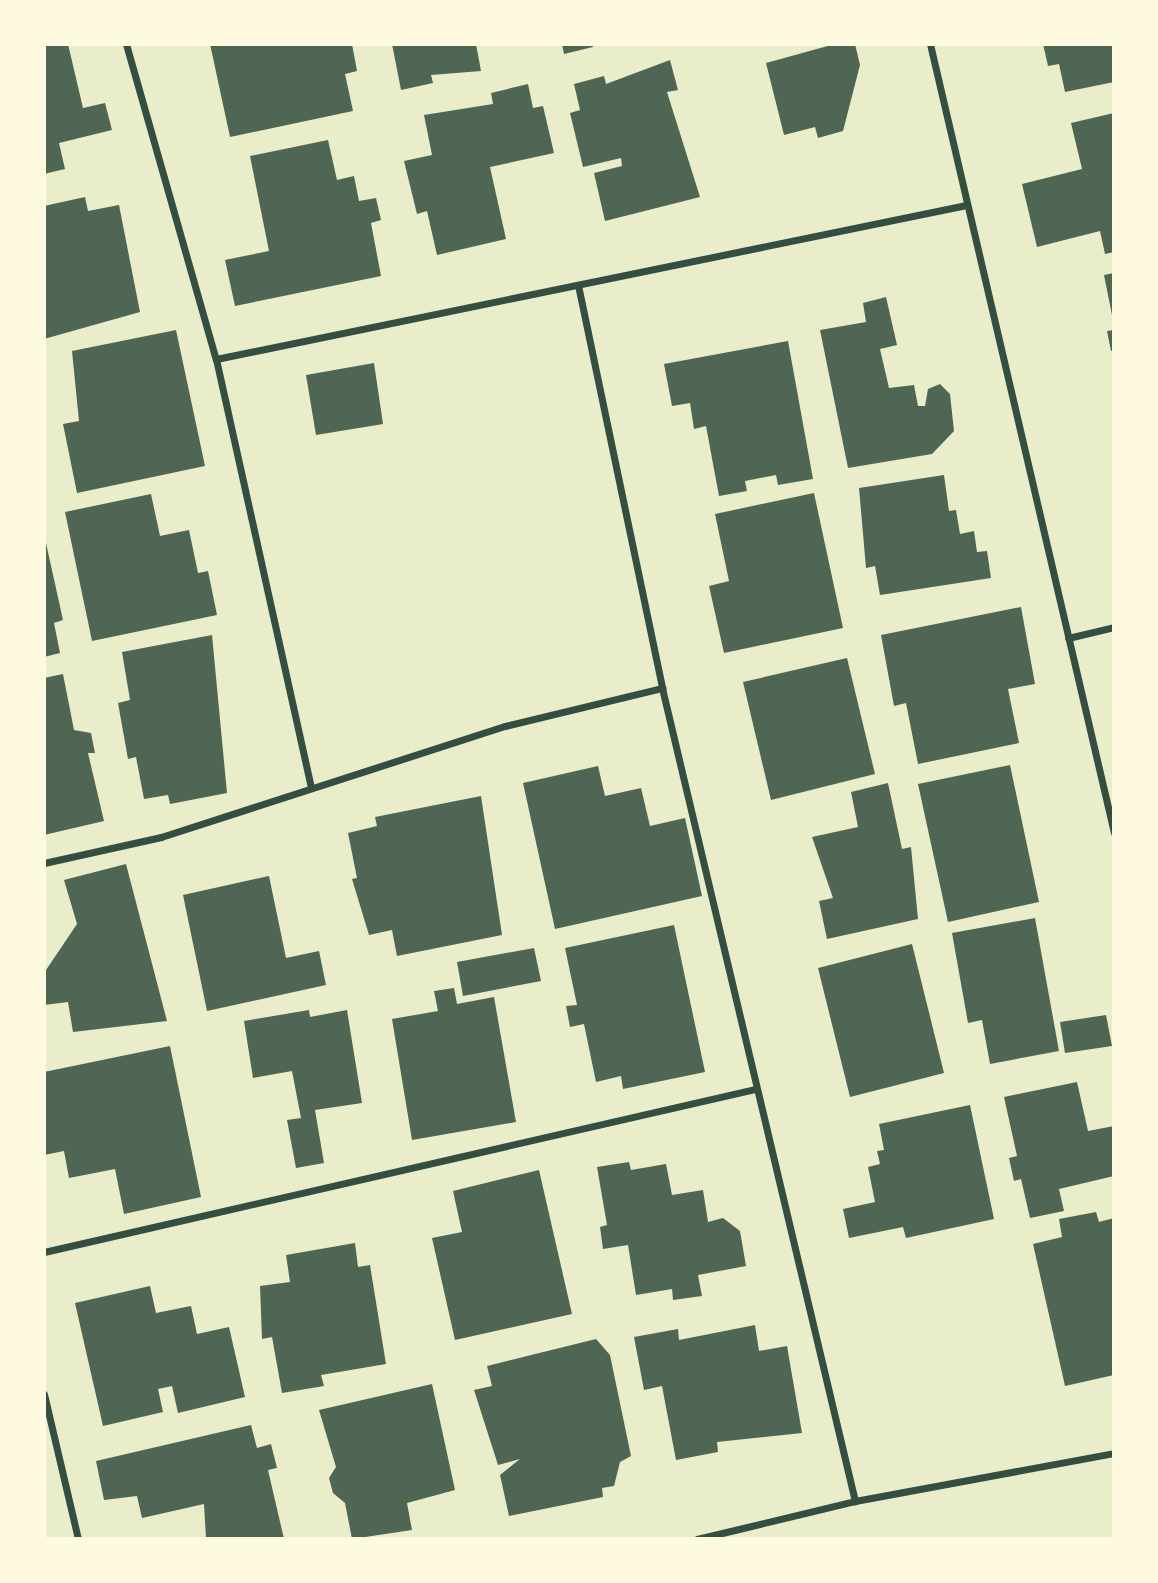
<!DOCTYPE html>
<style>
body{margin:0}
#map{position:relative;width:1158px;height:1583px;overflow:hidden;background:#e9edc9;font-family:"Space Grotesk",sans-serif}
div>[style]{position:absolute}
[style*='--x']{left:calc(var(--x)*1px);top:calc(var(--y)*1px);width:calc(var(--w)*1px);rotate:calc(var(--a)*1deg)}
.building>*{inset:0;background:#4f6655}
.minor>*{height:7px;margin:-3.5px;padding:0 3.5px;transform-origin:3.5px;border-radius:3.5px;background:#344e41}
span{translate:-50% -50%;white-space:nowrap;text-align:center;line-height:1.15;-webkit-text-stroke:5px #fefae0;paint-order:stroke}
.frame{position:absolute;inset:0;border:46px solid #fefae0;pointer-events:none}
</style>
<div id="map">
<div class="building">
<div style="clip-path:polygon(44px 44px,68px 44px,83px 108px,105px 103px,112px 130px,59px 143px,65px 169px,44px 174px)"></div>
<div style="clip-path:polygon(210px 44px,352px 44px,357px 71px,345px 74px,353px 111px,230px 137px)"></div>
<div style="clip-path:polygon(392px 44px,476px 44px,481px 71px,431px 75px,433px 83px,401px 90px)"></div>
<div style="clip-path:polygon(562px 44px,592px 44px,593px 47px,564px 54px)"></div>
<div style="clip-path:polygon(835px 44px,855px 44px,860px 65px,843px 131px,818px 138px,815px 127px,784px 135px,766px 63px)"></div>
<div style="clip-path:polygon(1043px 44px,1114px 44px,1114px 82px,1065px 92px,1059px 64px,1048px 66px)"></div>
<div style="clip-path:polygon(670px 60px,678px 90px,667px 92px,700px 197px,605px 221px,594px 173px,622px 166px,621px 158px,583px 167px,570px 113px,580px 110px,574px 84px,604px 76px,606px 84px)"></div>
<div style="clip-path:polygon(528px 84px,533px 108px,543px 106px,554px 153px,490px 167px,506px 239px,437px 255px,427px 211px,417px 214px,404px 161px,432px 155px,424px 115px,493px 104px,491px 93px)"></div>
<div style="clip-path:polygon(1114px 113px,1114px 252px,1105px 254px,1100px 231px,1037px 247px,1022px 184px,1082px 169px,1071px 123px)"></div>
<div style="clip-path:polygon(328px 140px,337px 180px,354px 176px,359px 201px,376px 198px,381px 220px,371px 223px,381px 276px,235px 306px,225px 260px,269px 251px,250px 156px)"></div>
<div style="clip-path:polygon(85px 197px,88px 211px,119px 205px,140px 312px,44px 339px,44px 206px)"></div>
<div style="clip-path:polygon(1114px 273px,1114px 320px,1113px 320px,1104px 275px)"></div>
<div style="clip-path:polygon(886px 297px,897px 345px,880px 349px,889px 388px,914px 385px,918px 406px,925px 406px,928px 389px,940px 384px,950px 394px,954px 431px,932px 454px,848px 468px,820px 330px,866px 322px,863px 303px)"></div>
<div style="clip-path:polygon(176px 330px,205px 466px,77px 493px,63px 424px,79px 421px,72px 351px)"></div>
<div style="clip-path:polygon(1114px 330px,1114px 350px,1111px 351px,1107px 331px)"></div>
<div style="clip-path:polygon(788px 341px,813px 479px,778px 485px,776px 475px,745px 481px,747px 491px,719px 496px,706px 426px,694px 429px,690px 403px,672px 406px,664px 364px)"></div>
<div style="clip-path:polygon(374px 363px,383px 424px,316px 435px,306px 375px)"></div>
<div style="clip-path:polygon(944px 475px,949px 511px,956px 510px,960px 534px,974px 531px,977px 552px,987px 551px,991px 578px,880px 595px,875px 566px,866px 568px,859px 488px)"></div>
<div style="clip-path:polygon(814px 493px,843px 628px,724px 653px,709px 586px,729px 581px,715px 514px)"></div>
<div style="clip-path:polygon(151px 494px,160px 536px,189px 530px,198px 573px,208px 571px,217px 615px,92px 641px,65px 512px)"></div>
<div style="clip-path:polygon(44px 534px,63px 620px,54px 623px,60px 653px,44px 657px)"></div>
<div style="clip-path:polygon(1021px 607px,1035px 684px,1008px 689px,1019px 743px,918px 764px,906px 703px,894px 706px,881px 635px)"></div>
<div style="clip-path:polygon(212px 635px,227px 793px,170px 804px,168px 795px,144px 799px,136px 757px,128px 759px,118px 703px,130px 700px,122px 652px)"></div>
<div style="clip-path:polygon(847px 658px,875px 774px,771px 800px,743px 682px)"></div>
<div style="clip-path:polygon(63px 674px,74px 730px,91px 733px,95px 753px,88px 753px,104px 821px,44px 835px,44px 678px)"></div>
<div style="clip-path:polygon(1010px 765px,1039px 902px,948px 922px,918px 784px)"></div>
<div style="clip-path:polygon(598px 766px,605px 796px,641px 788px,650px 826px,685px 818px,702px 896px,555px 929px,523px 783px)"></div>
<div style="clip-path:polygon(888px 783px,902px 849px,911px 847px,918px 919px,827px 939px,819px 901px,833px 898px,812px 837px,858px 827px,851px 792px)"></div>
<div style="clip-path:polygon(481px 796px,502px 935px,397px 956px,392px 930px,369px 935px,352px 879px,357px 878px,348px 833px,377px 826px,375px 817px)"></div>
<div style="clip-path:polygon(126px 864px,167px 1021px,73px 1032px,68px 1002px,44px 1005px,44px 973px,77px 924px,64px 880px)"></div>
<div style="clip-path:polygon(269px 876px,286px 958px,319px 951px,326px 985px,207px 1011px,183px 895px)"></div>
<div style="clip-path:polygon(1035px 918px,1059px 1051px,990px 1064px,982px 1020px,968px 1023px,952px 933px)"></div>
<div style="clip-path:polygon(674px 925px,705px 1072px,623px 1089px,621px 1076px,596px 1082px,584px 1024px,570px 1027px,566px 1006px,577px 1005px,565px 948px)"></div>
<div style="clip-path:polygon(912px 944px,944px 1073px,850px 1097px,818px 968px)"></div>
<div style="clip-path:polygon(534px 948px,541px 981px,463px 996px,457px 962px)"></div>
<div style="clip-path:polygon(454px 988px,457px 1004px,494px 997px,516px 1122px,412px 1140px,392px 1019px,438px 1011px,434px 991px)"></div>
<div style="clip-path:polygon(309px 1010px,310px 1017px,347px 1010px,362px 1103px,315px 1110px,324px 1163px,296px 1168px,287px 1120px,301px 1118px,292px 1071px,253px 1078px,244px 1021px)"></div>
<div style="clip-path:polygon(1106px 1015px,1112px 1046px,1065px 1053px,1060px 1022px)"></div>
<div style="clip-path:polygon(170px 1046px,201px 1197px,124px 1214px,115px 1169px,69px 1178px,64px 1151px,44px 1155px,44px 1072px)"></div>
<div style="clip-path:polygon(1077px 1082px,1088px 1131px,1114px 1126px,1114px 1176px,1059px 1189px,1064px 1211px,1030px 1218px,1021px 1179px,1014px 1181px,1009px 1158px,1017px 1156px,1004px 1097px)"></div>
<div style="clip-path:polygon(970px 1105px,994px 1219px,906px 1238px,903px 1227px,849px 1238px,843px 1209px,875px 1202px,868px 1167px,880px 1164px,877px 1151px,884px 1150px,879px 1124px)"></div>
<div style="clip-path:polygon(629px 1162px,631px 1170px,666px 1164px,672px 1195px,703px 1190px,708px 1222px,723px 1218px,740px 1231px,746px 1266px,698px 1275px,702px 1296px,673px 1300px,672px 1289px,636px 1295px,628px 1245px,603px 1249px,600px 1227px,607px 1225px,597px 1167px)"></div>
<div style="clip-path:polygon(539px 1170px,572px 1314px,455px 1340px,432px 1238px,462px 1232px,453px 1191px)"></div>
<div style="clip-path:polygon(1096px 1212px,1099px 1222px,1114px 1218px,1114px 1375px,1065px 1386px,1033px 1244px,1062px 1237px,1059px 1219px)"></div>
<div style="clip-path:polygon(355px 1243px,358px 1267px,370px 1265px,386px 1364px,321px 1375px,324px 1386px,282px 1393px,272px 1337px,262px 1339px,260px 1286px,290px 1282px,286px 1255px)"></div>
<div style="clip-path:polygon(150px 1286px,156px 1313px,191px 1306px,197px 1334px,229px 1327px,245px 1397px,178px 1413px,172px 1386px,158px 1389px,163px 1412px,103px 1426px,75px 1303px)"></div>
<div style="clip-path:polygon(755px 1325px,759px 1351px,787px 1346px,802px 1433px,717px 1442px,718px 1452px,676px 1460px,662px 1386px,644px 1390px,634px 1337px,678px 1329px,679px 1340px)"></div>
<div style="clip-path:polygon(596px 1339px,610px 1355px,631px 1456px,620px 1462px,614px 1486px,602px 1488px,603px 1497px,509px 1516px,500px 1475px,520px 1459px,498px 1465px,474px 1390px,492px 1386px,487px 1366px)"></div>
<div style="clip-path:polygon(432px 1384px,455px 1490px,407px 1503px,412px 1530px,352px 1539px,345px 1503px,333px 1493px,329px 1478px,336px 1467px,319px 1410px)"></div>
<div style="clip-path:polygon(251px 1425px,257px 1448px,271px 1444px,277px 1468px,268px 1470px,284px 1539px,206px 1539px,204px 1504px,142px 1518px,137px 1496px,104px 1500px,96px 1461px)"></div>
</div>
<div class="minor">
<div style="--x:126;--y:44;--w:328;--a:74.1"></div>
<div style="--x:216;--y:359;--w:437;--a:77.5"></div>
<div style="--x:930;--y:44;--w:810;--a:76.87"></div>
<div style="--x:578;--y:285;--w:412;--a:78.2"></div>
<div style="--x:662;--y:688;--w:836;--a:76.65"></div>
<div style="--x:216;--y:359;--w:766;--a:-11.6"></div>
<div style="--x:1068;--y:638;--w:47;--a:-13.4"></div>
<div style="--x:44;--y:863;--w:120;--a:-12.5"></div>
<div style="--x:161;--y:837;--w:361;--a:-17.9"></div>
<div style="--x:505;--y:726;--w:162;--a:-13.6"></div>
<div style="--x:44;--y:1252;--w:729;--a:-12.91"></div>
<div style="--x:44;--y:1394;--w:149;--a:76.8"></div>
<div style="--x:697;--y:1539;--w:163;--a:-13.5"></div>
<div style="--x:855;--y:1501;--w:263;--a:-10.5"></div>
</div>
<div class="frame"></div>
</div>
